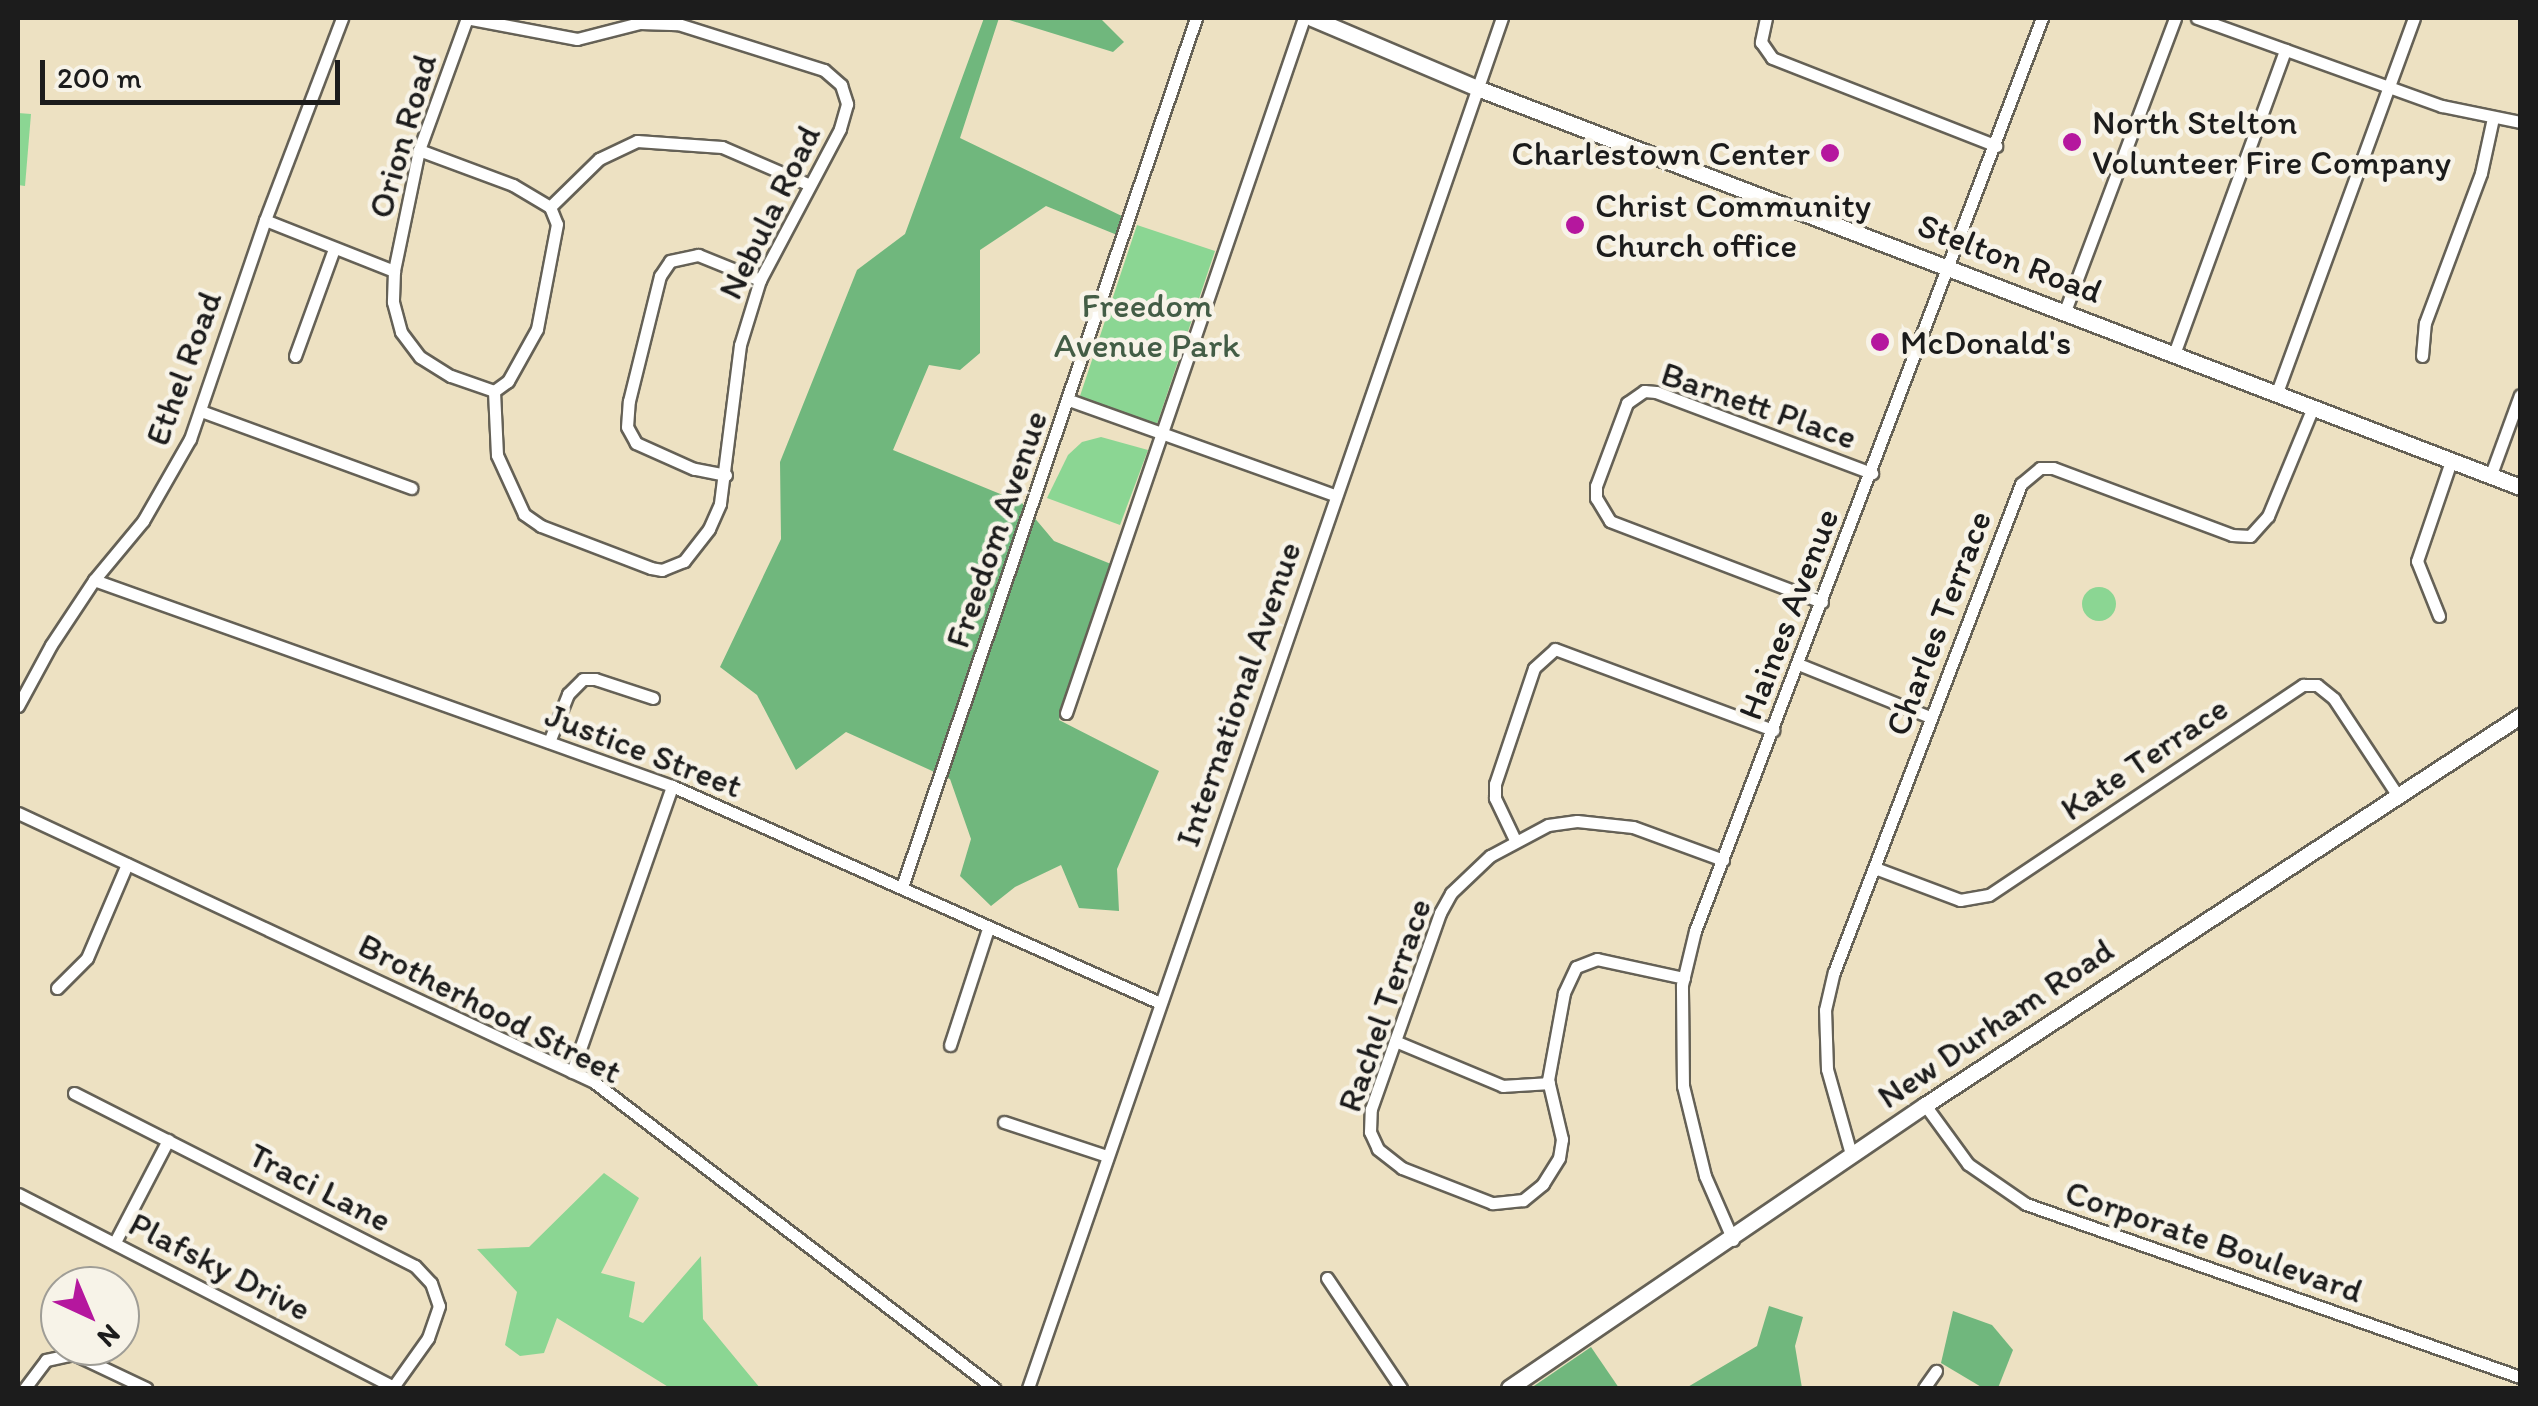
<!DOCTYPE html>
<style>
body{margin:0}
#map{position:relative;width:2538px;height:1406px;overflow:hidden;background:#ede1c2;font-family:Itim,sans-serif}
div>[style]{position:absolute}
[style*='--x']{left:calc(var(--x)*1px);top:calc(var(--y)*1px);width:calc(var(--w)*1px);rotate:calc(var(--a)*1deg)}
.green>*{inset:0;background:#8bd693}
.round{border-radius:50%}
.forest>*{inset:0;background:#70b77d}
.roads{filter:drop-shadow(2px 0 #656156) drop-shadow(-2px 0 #656156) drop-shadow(0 2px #656156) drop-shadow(0 -2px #656156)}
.street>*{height:11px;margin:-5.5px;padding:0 5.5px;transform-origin:5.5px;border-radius:5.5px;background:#fff}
.secondary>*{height:15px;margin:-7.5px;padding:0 7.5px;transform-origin:7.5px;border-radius:7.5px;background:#fff}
.dots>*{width:28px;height:28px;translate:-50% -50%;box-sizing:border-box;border:5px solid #f7f3e8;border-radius:50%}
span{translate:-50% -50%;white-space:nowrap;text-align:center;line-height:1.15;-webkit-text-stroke:9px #f7f3e8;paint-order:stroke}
.poi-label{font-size:35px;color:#1c1c1c}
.left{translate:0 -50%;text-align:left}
.right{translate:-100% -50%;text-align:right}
.street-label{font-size:35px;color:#1c1c1c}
.park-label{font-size:35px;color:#435d46}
.frame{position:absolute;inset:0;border:20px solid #1c1c1c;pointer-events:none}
.north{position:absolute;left:40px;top:1266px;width:100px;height:100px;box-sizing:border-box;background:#f7f3e8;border:2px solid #9f9d96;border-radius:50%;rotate:136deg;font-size:28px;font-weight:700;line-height:40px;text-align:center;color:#1c1c1c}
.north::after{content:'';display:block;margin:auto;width:35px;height:45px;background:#b5179e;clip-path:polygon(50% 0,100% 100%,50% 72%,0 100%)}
.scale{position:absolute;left:40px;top:60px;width:300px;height:45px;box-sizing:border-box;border:5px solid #1c1c1c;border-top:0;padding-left:12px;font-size:30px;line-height:35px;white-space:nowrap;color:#1c1c1c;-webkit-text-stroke:8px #f7f3e8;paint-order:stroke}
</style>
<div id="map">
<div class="green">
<div style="clip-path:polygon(18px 113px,31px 114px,25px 186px,18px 185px)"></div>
<div style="clip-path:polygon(1137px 225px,1215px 251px,1157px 424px,1079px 399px)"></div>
<div style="clip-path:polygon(1101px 437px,1148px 450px,1120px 525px,1047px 498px,1068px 455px,1082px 442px)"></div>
<div class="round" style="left:2082px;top:587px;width:34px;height:34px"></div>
<div style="clip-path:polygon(604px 1173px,639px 1198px,601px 1273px,635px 1282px,629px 1317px,643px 1323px,701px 1256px,703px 1319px,760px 1388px,670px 1388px,557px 1318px,544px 1353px,520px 1356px,505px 1345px,517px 1292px,477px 1249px,529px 1247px)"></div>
</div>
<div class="forest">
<div style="clip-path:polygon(984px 18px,999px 18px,960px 138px,1128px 219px,1122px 237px,1046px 206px,980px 250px,980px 353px,960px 370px,929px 365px,893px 450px,1022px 503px,1054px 541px,1111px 564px,1059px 720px,1159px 771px,1117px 869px,1119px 911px,1079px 908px,1061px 865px,1015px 887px,991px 906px,960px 876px,971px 839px,950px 779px,846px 732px,796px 770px,757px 695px,720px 667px,781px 539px,780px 462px,857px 270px,905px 234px)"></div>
<div style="clip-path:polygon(1003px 18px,1100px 18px,1124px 42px,1113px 52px)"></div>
<div style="clip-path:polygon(1769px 1306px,1803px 1317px,1795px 1346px,1802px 1388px,1686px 1388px,1757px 1346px)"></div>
<div style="clip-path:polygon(1953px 1311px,1992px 1325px,2013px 1350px,1998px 1388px,1983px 1388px,1941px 1363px)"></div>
<div style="clip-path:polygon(1591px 1347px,1619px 1388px,1531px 1388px)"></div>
</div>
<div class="roads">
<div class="street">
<div style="--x:466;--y:18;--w:113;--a:10.7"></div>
<div style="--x:577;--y:39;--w:65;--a:-14.3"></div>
<div style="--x:640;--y:23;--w:38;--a:2"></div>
<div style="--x:678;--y:24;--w:153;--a:17.5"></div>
<div style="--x:824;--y:70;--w:23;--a:41"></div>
<div style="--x:841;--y:85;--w:20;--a:72"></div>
<div style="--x:847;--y:104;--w:26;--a:106"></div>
<div style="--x:840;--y:129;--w:171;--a:117.9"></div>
<div style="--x:760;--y:280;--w:68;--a:107.1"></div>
<div style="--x:740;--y:345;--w:160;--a:97.2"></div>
<div style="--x:720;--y:504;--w:27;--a:114"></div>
<div style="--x:709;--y:529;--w:41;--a:128"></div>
<div style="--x:684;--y:561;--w:24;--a:158"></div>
<div style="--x:662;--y:570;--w:11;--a:-170"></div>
<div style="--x:651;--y:568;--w:118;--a:-159.1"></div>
<div style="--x:541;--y:526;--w:21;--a:-145"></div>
<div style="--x:524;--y:514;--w:65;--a:-114.6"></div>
<div style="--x:497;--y:455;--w:64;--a:-92.7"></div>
<div style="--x:467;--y:18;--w:140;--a:110"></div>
<div style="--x:419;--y:150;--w:124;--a:101.7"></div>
<div style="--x:394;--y:271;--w:31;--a:92"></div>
<div style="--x:393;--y:302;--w:31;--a:75"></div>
<div style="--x:401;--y:332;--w:31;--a:53"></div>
<div style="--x:420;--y:357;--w:36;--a:32"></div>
<div style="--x:451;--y:376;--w:46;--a:19.2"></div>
<div style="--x:1766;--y:18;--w:25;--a:102"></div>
<div style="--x:1761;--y:42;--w:19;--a:55"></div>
<div style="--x:1772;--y:58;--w:241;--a:21.4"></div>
<div style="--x:2197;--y:18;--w:260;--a:19.8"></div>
<div style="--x:2442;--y:106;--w:80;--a:11.6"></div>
<div style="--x:419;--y:150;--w:100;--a:20.4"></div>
<div style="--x:513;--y:185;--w:43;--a:30.7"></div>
<div style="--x:550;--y:207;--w:18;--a:68"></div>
<div style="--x:557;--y:224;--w:107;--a:100.8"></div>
<div style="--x:537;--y:329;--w:60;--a:119.1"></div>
<div style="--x:508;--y:381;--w:17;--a:144"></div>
<div style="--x:550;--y:207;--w:69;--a:-44.4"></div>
<div style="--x:599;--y:159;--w:42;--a:-25.3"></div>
<div style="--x:637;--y:141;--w:85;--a:4"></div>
<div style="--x:722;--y:147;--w:94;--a:23.3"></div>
<div style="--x:265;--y:220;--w:139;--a:21.6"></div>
<div style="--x:2065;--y:311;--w:313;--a:-69.4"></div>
<div style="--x:2174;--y:354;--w:324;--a:-69.9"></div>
<div style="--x:295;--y:356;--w:114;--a:-70"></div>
<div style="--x:2422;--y:356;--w:33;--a:-85"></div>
<div style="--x:2425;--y:323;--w:160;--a:-69.5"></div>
<div style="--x:2481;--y:173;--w:56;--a:-77.7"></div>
<div style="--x:2276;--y:395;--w:401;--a:-69.9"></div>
<div style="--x:1069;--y:400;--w:282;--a:19.7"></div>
<div style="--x:201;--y:411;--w:224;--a:20.1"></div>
<div style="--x:726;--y:475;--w:33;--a:-169"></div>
<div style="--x:694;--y:469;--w:64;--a:-155.9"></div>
<div style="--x:636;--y:443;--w:18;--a:-119"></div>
<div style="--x:627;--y:427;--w:26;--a:-86"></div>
<div style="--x:629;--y:401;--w:129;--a:-76.1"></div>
<div style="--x:660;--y:276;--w:18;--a:-56"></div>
<div style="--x:670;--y:261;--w:29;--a:-12"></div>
<div style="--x:698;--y:255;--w:67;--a:22"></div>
<div style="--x:2490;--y:477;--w:87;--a:-69.9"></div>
<div style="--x:94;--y:580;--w:614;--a:19.62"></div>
<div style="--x:672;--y:786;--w:534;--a:23.97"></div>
<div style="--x:1822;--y:602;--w:227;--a:-159.1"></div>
<div style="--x:1610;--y:521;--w:27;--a:-121"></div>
<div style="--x:1596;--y:498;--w:12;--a:-90"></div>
<div style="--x:1596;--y:486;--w:89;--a:-69.5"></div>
<div style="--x:1627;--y:403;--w:21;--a:-35"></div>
<div style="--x:1644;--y:391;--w:12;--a:5"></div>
<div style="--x:1656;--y:392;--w:231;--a:20.6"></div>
<div style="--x:2439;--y:616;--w:59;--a:-111.8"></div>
<div style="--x:2417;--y:561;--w:106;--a:-71.2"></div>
<div style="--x:1798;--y:664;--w:142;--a:21.9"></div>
<div style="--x:18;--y:706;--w:69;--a:-61.6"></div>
<div style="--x:51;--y:645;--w:78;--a:-56.5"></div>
<div style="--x:94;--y:580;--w:77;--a:-50.3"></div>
<div style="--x:143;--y:521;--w:95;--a:-60.2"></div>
<div style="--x:190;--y:439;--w:231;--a:-71.1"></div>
<div style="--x:265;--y:220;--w:216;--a:-69.1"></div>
<div style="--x:1066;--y:713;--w:735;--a:-71.1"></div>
<div style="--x:549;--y:742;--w:52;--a:-68.4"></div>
<div style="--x:568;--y:694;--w:21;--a:-45"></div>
<div style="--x:583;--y:679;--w:12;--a:0"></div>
<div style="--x:595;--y:679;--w:61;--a:18.1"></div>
<div style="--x:18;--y:813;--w:636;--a:25.03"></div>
<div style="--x:594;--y:1082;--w:504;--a:37.42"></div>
<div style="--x:1515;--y:840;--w:47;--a:-115.5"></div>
<div style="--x:1495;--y:798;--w:14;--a:-90"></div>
<div style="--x:1495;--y:784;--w:122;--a:-71.4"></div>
<div style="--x:1534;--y:668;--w:28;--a:-42"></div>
<div style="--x:1555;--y:649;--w:233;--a:20.4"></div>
<div style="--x:1875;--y:868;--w:91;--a:20.6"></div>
<div style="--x:1960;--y:900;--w:29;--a:-10"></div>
<div style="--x:1989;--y:895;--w:378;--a:-33.8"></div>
<div style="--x:2303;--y:685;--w:14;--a:0"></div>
<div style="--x:2317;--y:685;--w:22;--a:39"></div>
<div style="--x:2334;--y:699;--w:116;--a:56.6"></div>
<div style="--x:902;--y:887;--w:917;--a:-71.31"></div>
<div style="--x:1684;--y:978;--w:89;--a:-167.7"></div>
<div style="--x:1597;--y:959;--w:22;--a:159"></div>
<div style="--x:1576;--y:967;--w:29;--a:115"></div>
<div style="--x:1564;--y:993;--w:88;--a:100.4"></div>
<div style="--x:1548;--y:1080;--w:61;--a:76.7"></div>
<div style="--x:1562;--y:1139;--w:19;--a:99"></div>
<div style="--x:1559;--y:1158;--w:31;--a:122"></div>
<div style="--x:1543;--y:1184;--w:26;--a:141"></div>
<div style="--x:1523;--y:1200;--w:31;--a:174"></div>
<div style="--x:1492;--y:1203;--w:97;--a:-158.7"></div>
<div style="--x:1402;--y:1168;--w:31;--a:-142"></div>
<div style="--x:1378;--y:1149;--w:19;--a:-115"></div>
<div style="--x:1370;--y:1132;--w:23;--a:-88"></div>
<div style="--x:1371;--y:1109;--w:208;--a:-70.6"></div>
<div style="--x:1440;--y:913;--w:23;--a:-61"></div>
<div style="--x:1451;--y:893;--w:54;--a:-43.5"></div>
<div style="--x:1490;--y:856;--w:66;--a:-28.1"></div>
<div style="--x:1548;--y:825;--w:29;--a:-8"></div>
<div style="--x:1577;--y:821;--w:56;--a:6.1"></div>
<div style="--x:1633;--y:827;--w:96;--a:20.1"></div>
<div style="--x:57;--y:988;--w:42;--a:-45"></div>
<div style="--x:87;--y:958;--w:102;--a:-66.9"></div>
<div style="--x:1395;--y:1041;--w:117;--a:22.6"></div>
<div style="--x:1503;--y:1086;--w:46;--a:-3.7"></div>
<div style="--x:950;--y:1045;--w:122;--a:-71.9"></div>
<div style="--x:572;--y:1072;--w:303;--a:-70.7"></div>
<div style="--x:74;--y:1093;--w:382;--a:26.9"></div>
<div style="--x:415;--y:1266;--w:23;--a:47"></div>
<div style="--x:431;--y:1283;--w:24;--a:71"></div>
<div style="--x:439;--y:1306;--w:34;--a:109"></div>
<div style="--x:428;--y:1338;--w:60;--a:125.5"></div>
<div style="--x:1925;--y:1105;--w:73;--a:53.9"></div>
<div style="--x:1968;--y:1164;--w:70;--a:34.6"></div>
<div style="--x:2026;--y:1204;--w:523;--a:19.3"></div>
<div style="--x:1004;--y:1122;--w:108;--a:18.3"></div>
<div style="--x:1851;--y:1154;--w:88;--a:-105.8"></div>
<div style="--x:1827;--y:1069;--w:59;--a:-91.9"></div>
<div style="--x:1825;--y:1010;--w:39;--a:-77"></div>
<div style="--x:1834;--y:972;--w:523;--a:-69.03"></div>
<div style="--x:2021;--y:484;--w:25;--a:-40"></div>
<div style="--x:2040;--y:468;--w:13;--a:0"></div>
<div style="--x:2053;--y:468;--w:191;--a:20.5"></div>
<div style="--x:2232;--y:535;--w:18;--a:3"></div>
<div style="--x:2250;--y:536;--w:27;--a:-48"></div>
<div style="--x:2268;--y:516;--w:115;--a:-67.5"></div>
<div style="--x:18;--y:1194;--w:425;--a:27.2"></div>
<div style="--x:1733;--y:1240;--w:70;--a:-113.6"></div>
<div style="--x:1705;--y:1176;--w:93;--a:-103.7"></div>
<div style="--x:1683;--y:1086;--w:101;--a:-90.6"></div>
<div style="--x:1682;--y:985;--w:56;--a:-76.5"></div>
<div style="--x:1695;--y:931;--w:977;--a:-69.19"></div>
<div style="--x:115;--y:1242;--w:115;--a:-62.5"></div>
<div style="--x:1327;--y:1278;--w:133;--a:56.1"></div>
<div style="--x:25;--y:1388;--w:35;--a:-53"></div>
<div style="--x:46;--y:1360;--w:29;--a:-12"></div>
<div style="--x:74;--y:1354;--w:80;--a:25.3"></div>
<div style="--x:1028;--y:1388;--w:1450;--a:-70.92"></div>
<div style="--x:1924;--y:1388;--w:21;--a:-55"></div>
</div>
<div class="secondary">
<div style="--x:1312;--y:18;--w:179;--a:23"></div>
<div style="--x:1477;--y:88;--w:1117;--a:20.93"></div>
<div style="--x:1509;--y:1388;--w:503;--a:-34.23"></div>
<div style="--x:1925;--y:1105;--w:711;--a:-33.18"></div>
</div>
</div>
<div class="dots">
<div style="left:2072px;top:142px;background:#b5179e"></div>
<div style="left:1830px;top:153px;background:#b5179e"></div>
<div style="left:1575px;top:225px;background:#b5179e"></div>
<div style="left:1880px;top:342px;background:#b5179e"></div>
</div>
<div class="poi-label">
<span class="left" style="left:2092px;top:142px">North Stelton<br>Volunteer Fire Company</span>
<span class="right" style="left:1810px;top:153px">Charlestown Center</span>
<span class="left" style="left:1595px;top:225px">Christ Community<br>Church office</span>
<span class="left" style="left:1900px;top:342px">McDonald's</span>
</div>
<div class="street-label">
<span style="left:402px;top:136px;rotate:-74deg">Orion Road</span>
<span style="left:769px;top:212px;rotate:-64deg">Nebula Road</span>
<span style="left:2010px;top:258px;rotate:21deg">Stelton Road</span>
<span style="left:183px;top:368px;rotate:-70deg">Ethel Road</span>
<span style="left:1759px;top:405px;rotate:19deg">Barnett Place</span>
<span style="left:996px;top:529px;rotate:-71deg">Freedom Avenue</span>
<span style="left:1788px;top:614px;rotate:-69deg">Haines Avenue</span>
<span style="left:1938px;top:623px;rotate:-69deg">Charles Terrace</span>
<span style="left:1238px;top:694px;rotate:-71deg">International Avenue</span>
<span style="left:644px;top:750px;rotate:21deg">Justice Street</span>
<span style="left:2144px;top:758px;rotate:-34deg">Kate Terrace</span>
<span style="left:1384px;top:1005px;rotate:-71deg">Rachel Terrace</span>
<span style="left:490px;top:1008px;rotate:27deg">Brotherhood Street</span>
<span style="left:1995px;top:1023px;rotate:-34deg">New Durham Road</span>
<span style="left:320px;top:1187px;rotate:27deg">Traci Lane</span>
<span style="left:2214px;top:1241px;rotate:19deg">Corporate Boulevard</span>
<span style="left:220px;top:1266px;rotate:27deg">Plafsky Drive</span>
</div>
<div class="park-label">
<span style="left:1147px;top:325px">Freedom<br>Avenue Park</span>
</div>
<div class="frame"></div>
<div class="north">N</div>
<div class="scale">200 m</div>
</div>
